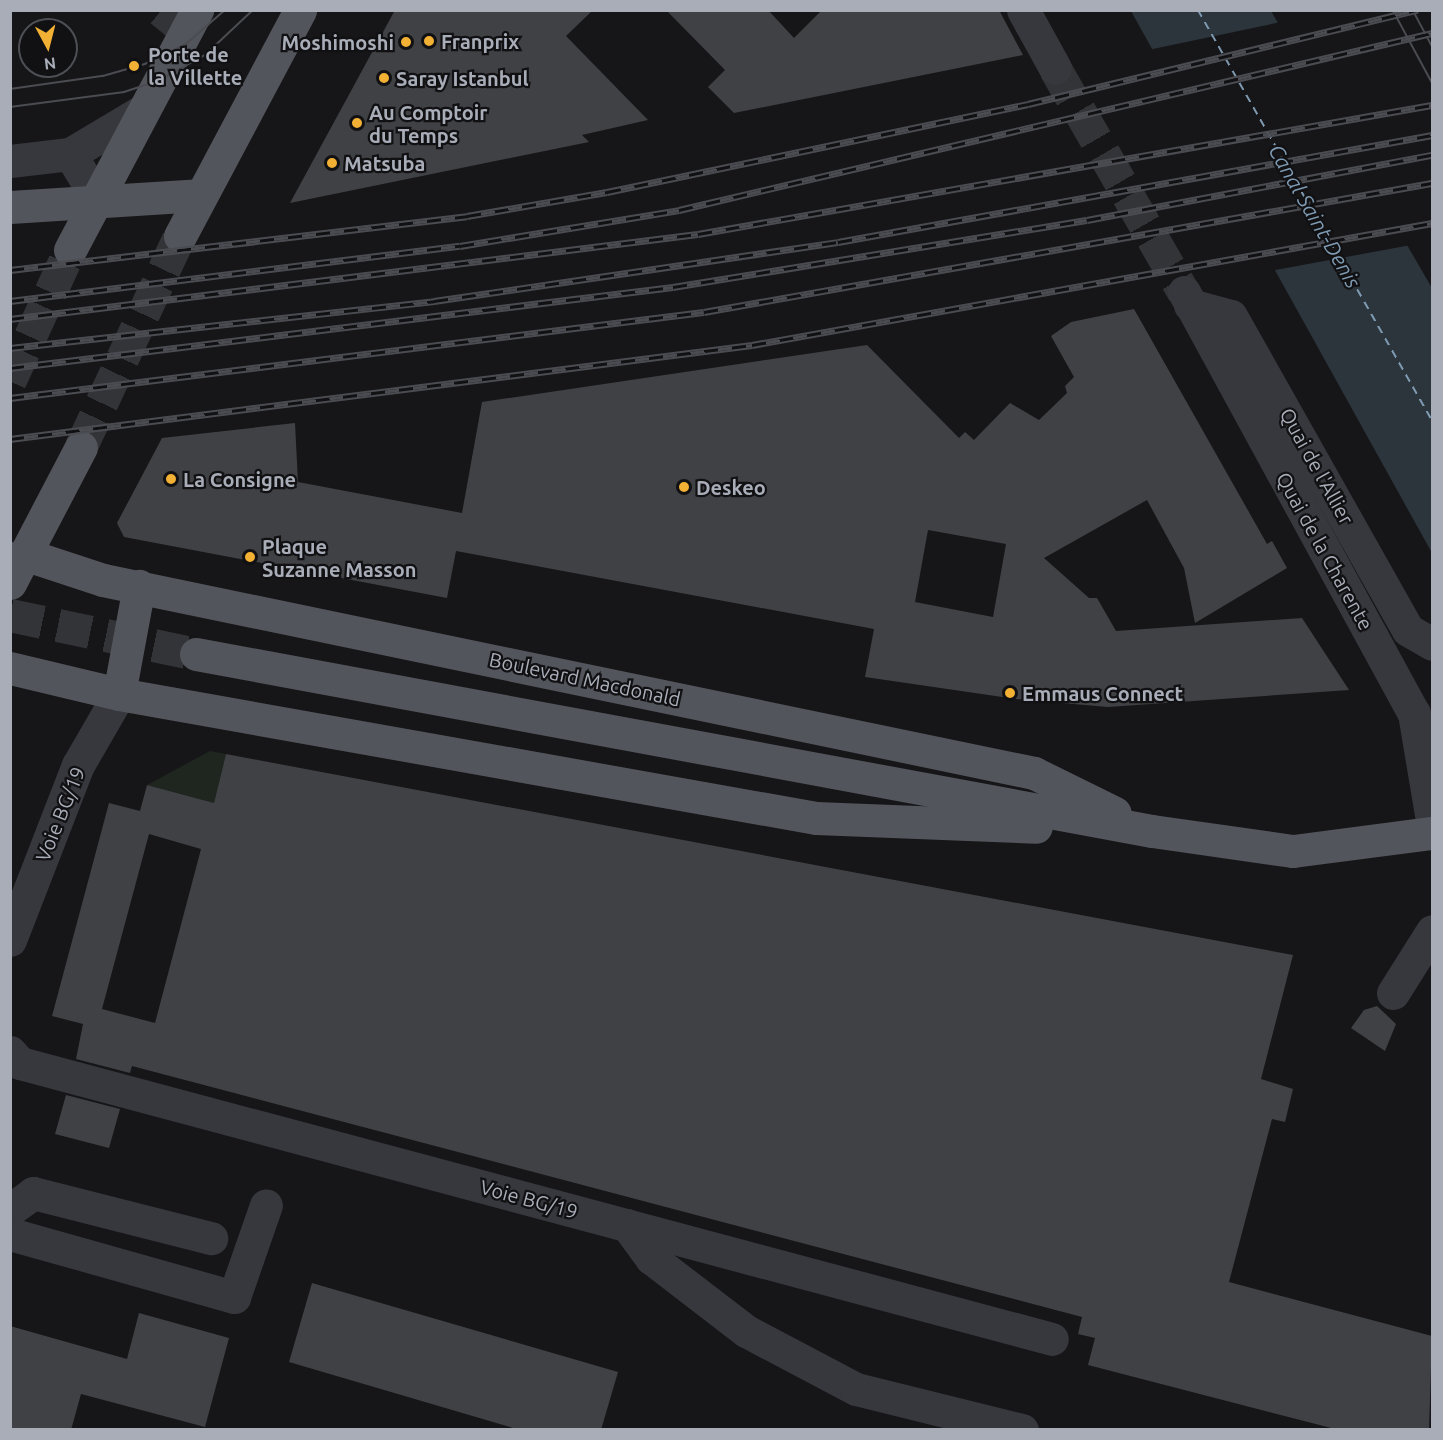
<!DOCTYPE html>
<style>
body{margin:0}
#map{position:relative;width:1443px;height:1440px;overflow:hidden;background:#161618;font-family:Ubuntu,sans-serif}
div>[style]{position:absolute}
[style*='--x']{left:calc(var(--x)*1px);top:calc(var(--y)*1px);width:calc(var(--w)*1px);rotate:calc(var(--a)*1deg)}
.green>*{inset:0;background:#1e261f}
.water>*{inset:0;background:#2c353c}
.pier>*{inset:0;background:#161618}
.ferry>*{height:1.5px;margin-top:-0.75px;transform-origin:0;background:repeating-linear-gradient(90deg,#7f9bb3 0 8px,transparent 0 14px)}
.building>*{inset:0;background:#404145}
.minor-tunnel>*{height:33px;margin-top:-16.5px;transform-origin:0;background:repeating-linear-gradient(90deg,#333438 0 33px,transparent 0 49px)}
.major-tunnel>*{height:33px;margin-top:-16.5px;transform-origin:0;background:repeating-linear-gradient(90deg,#333438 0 33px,transparent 0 49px)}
.minor>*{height:33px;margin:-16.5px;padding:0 16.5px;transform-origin:16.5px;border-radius:16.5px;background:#37383d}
.major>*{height:33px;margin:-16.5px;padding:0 16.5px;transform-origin:16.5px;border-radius:16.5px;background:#53555c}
.tram>*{height:1.5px;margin:-0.75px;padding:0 0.75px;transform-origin:0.75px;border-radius:0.75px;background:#4a4c52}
.rail>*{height:7px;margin-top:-3.5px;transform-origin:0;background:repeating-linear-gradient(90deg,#111113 0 14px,#4a4c52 0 28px);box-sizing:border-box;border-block:2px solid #4a4c52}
.dots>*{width:16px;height:16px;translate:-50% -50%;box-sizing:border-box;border:3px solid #111113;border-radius:50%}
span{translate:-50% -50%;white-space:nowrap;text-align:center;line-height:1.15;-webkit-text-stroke:4.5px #111113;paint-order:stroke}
.poi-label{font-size:20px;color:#a8adb8;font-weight:700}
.left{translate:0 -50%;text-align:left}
.right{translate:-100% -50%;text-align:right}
.street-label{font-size:20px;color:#a8adb8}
.water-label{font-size:21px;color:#7f9bb3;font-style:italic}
.frame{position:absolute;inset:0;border:12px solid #a8adb8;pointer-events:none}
.north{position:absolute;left:18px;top:18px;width:60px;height:60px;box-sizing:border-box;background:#111113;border:2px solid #4d4f55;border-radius:50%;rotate:173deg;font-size:16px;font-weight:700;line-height:24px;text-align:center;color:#a8adb8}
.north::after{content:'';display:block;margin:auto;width:21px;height:27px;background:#f2b134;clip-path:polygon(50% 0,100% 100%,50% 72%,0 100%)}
</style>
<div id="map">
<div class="green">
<div style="clip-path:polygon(210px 751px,226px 754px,214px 803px,147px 785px)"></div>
</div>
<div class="water">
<div style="clip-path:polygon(1131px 11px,1271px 11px,1432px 288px,1432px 553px)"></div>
</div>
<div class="pier">
<div style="clip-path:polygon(1281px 22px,1411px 245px,1270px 271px,1148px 50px)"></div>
</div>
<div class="ferry">
<div style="--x:1198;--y:10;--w:473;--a:60.3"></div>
</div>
<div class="building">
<div style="clip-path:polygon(395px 10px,593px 10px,566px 36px,648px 120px,582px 135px,589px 142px,290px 203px)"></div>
<div style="clip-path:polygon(666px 10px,768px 10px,794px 38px,822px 10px,999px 10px,1023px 55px,734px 113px,708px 87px,725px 70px)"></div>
<div style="clip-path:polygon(evenodd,1134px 309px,1267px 544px,1272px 541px,1287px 568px,1195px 623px,1184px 568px,1147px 500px,1044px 558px,1089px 598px,1097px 598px,1116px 631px,1302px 618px,1349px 690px,1108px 707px,1016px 699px,865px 677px,874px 629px,456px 551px,447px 598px,124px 537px,117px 523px,162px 438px,295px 423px,298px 482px,462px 513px,482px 402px,867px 345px,959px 438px,965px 432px,974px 440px,1010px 403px,1039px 420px,1067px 393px,1065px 386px,1074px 377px,1051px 336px,1071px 322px,1134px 309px,928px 530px,1006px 544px,993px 617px,915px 602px,928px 530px)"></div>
<div style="clip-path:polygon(evenodd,226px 754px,1293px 955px,1261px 1079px,1293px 1089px,1285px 1122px,1272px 1119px,1229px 1282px,1432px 1336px,1429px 1430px,1339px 1430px,1088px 1365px,1095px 1338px,1078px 1334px,1082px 1317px,132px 1066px,130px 1073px,76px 1059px,83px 1024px,52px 1016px,109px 803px,140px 811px,147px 785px,214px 803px,226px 754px,149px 834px,201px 849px,155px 1023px,102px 1009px,149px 834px)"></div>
<div style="clip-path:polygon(1377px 1006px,1396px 1024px,1385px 1051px,1351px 1028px,1364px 1010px)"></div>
<div style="clip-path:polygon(66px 1095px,120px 1109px,109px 1148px,55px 1134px)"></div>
<div style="clip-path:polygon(312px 1283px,618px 1372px,601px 1430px,520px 1430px,289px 1362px)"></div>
<div style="clip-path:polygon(139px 1313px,229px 1338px,205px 1427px,81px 1394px,71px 1430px,10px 1430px,10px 1326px,127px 1359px)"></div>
</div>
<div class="minor-tunnel">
<div style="--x:161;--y:10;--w:32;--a:39"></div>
<div style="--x:1055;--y:68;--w:258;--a:60.1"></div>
</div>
<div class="major-tunnel">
<div style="--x:10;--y:381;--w:144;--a:-65.4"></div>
<div style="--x:81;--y:447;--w:233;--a:-64.9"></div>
<div style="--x:10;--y:615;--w:190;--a:11.8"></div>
</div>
<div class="minor">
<div style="--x:1023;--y:10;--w:66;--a:61.1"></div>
<div style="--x:70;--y:154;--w:84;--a:-30.8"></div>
<div style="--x:10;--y:161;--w:60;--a:-6.7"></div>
<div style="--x:70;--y:154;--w:52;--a:58.5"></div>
<div style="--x:1184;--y:292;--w:480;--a:61.4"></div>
<div style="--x:1414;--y:713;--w:109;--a:80.5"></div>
<div style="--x:1190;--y:305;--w:42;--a:15"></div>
<div style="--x:1231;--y:316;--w:360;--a:60.6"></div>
<div style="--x:1408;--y:630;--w:28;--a:30"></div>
<div style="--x:10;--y:940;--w:188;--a:-68.8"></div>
<div style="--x:78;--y:765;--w:82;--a:-60"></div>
<div style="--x:1393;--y:993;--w:73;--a:-57.8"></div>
<div style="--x:10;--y:1052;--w:15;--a:48"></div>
<div style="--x:20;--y:1063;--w:1068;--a:14.97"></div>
<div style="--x:10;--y:1210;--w:29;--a:-36"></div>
<div style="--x:33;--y:1193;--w:184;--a:14.2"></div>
<div style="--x:627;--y:1225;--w:41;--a:54"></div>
<div style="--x:651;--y:1258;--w:120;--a:37.5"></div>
<div style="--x:746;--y:1331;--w:124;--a:27.8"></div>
<div style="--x:856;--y:1389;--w:171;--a:13.9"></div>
<div style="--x:10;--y:1234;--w:233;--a:15.7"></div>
<div style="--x:234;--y:1297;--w:97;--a:-70.8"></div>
</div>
<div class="major">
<div style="--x:10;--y:207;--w:189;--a:-3.6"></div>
<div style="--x:180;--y:236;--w:256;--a:-62"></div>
<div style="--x:70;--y:250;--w:272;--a:-62.1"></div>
<div style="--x:10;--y:559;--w:17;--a:-13"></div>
<div style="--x:27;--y:555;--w:80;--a:18.2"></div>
<div style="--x:103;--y:580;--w:951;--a:11.71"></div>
<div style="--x:1034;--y:773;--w:90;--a:26.3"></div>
<div style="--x:10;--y:583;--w:153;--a:-62.4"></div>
<div style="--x:196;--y:654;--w:972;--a:10.49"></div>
<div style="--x:1152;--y:831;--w:142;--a:8.1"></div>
<div style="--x:1293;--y:851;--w:140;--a:-7.4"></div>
<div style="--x:10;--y:668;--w:112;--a:13.4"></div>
<div style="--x:119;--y:694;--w:708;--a:10.09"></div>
<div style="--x:816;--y:818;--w:220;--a:2.3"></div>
<div style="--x:119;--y:694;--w:110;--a:-79.5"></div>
</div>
<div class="tram">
<div style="--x:1393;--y:10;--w:82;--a:61.6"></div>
<div style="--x:1413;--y:10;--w:40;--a:62"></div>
<div style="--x:10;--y:89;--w:94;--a:-8"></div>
<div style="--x:103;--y:76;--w:44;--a:-15.9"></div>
<div style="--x:145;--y:64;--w:46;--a:-26"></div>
<div style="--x:186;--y:44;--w:52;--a:-41.1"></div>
<div style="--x:10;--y:107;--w:115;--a:-7.5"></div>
<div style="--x:124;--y:92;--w:36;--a:-18"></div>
<div style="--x:158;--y:81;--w:54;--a:-29"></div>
<div style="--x:205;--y:55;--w:66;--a:-43.2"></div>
</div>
<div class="rail">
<div style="--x:10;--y:270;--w:460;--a:-6.7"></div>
<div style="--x:467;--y:216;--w:142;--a:-9.7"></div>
<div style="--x:607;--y:192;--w:430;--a:-11.8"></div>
<div style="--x:1028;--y:104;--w:401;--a:-13.6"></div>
<div style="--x:10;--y:301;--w:453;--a:-7"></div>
<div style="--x:460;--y:246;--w:222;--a:-9.3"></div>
<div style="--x:679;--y:210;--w:774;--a:-13.23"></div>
<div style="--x:10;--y:319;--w:693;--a:-7.04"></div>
<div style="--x:698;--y:234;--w:745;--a:-9.97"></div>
<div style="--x:10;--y:348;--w:427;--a:-6.3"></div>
<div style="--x:434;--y:301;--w:408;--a:-8.3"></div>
<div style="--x:838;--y:242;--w:604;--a:-10.21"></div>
<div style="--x:10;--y:368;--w:668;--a:-6.97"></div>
<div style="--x:673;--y:287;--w:419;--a:-9.2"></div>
<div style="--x:1087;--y:220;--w:351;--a:-10.7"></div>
<div style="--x:10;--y:398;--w:699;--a:-7.06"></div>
<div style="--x:704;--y:312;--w:739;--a:-10.05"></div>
<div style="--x:10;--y:439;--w:748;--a:-7.22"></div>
<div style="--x:752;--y:345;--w:691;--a:-10.17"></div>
</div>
<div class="dots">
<div style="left:429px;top:41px;background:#f2b134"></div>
<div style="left:406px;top:42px;background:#f2b134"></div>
<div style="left:134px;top:66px;background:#f2b134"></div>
<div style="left:384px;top:78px;background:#f2b134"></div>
<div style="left:357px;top:123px;background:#f2b134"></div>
<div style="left:332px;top:163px;background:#f2b134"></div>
<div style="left:171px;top:479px;background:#f2b134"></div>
<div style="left:684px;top:487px;background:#f2b134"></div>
<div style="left:250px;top:557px;background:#f2b134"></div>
<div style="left:1010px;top:693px;background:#f2b134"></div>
</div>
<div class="poi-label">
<span class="left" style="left:441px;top:41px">Franprix</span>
<span class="right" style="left:394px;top:42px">Moshimoshi</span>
<span class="left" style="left:148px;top:66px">Porte de<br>la Villette</span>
<span class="left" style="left:396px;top:78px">Saray Istanbul</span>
<span class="left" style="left:369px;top:124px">Au Comptoir<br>du Temps</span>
<span class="left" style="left:344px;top:163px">Matsuba</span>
<span class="left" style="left:183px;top:479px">La Consigne</span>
<span class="left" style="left:696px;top:487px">Deskeo</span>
<span class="left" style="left:262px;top:558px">Plaque<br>Suzanne Masson</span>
<span class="left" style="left:1022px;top:693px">Emmaus Connect</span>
</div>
<div class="street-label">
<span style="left:1317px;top:466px;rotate:61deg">Quai de l'Allier</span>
<span style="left:1325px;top:551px;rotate:61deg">Quai de la Charente</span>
<span style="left:585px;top:679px;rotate:12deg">Boulevard Macdonald</span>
<span style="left:60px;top:814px;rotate:-68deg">Voie BG/19</span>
<span style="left:529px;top:1199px;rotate:15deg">Voie BG/19</span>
</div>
<div class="water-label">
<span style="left:1315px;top:216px;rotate:60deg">Canal Saint-Denis</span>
</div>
<div class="frame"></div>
<div class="north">N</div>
</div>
